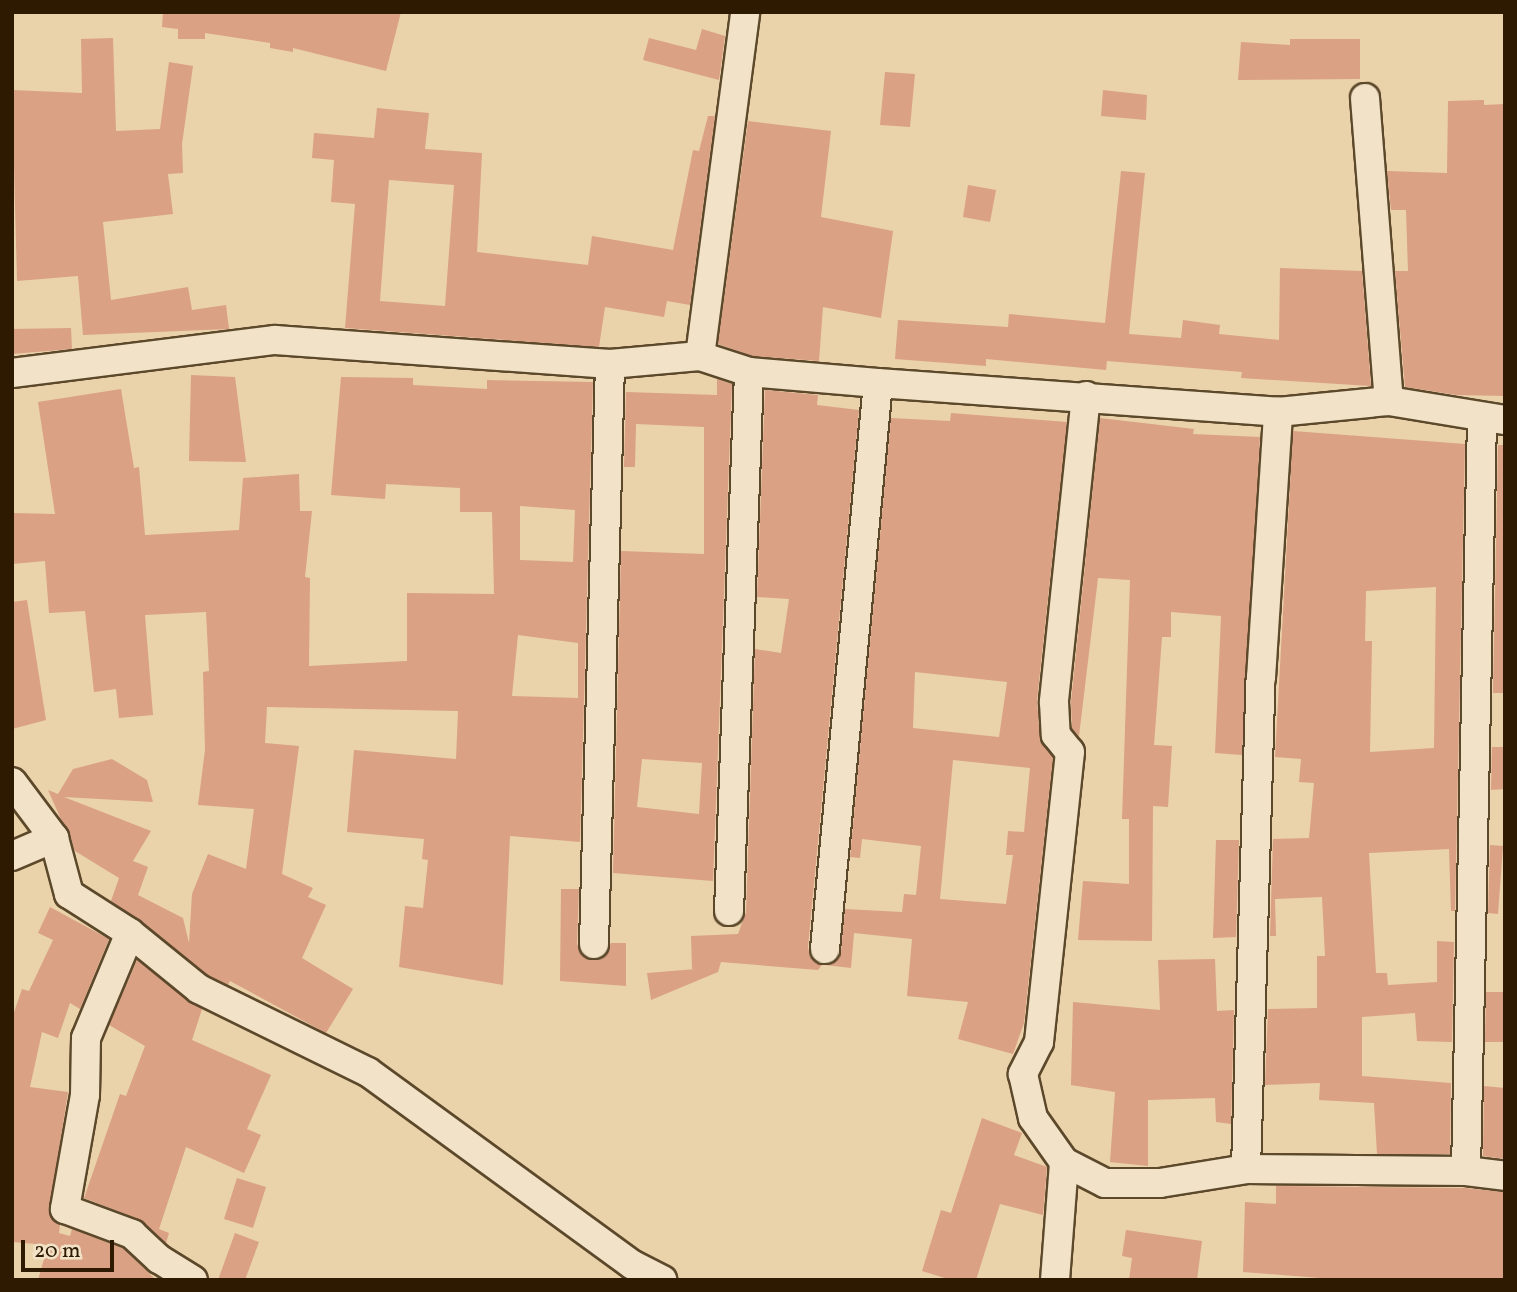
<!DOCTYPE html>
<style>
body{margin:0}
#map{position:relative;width:1517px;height:1292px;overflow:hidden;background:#ead2aa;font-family:Vollkorn,serif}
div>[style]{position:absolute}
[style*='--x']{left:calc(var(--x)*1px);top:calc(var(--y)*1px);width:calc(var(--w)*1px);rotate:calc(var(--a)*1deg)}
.building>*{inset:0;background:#daa185}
.roads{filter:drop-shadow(2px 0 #5c482a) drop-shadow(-2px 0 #5c482a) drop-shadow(0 2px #5c482a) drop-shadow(0 -2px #5c482a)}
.minor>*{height:28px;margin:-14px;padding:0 14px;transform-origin:14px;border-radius:14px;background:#f1e2c8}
span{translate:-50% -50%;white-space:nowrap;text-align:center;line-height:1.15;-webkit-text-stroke:7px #f1e2c8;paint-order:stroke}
.frame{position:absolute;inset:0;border:14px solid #2d1a00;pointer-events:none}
.scale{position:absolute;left:21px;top:1240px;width:93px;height:32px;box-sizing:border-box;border:4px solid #2d1a00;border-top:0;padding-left:9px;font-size:21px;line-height:24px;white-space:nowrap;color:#2d1a00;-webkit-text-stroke:5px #f1e2c8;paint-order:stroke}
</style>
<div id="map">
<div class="building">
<div style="clip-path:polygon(163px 12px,401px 12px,386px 71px,293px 48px,293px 52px,270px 48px,270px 43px,205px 33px,205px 39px,178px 39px,178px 29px,162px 27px)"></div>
<div style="clip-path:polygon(702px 29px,725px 36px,719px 80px,643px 60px,649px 38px,696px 50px)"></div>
<div style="clip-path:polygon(113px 38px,116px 131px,160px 129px,169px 62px,193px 66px,182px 144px,183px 173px,168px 174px,173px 214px,103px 222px,111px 300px,188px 287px,192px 310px,226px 305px,229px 329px,83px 335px,78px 276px,17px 281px,12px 90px,82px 93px,81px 39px)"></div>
<div style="clip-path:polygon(1290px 39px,1360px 39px,1360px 79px,1238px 80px,1241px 42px,1290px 45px)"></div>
<div style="clip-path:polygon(885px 72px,915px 74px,910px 127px,880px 125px)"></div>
<div style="clip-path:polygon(1103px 90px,1147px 95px,1146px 120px,1101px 116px)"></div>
<div style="clip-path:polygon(1484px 100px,1484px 105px,1505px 104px,1505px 396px,1457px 395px,1405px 387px,1395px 271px,1408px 271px,1406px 210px,1391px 210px,1387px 171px,1447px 173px,1448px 101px)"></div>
<div style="clip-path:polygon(evenodd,377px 108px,429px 113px,425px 149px,482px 153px,477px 252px,588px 265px,592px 236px,673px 250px,693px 150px,699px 151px,708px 116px,715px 116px,690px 305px,667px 301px,664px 317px,605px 307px,599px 347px,345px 328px,355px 204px,331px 202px,334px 160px,312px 158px,314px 133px,374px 138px,377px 108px,389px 180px,454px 185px,445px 306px,380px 301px,389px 180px)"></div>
<div style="clip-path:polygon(748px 121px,831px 131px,821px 217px,893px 231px,881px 318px,823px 307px,819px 361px,752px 356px,718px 344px)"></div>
<div style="clip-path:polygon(1121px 171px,1145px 173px,1129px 334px,1181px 338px,1183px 320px,1220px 325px,1219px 334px,1279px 340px,1280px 268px,1362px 271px,1371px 386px,1241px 378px,1242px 372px,1107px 361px,1106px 370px,986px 359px,986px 366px,895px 359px,898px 320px,1008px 327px,1009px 314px,1105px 323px)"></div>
<div style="clip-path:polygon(968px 185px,996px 190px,990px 222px,963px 217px)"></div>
<div style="clip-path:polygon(71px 328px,72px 349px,12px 354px,12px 329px)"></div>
<div style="clip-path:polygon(191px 375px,235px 377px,246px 462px,189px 461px)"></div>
<div style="clip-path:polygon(evenodd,341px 377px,413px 378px,413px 385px,487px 389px,487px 380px,593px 382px,580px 842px,510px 836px,503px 985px,399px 967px,405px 906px,423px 908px,428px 860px,422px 859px,424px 839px,347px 832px,354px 750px,456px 759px,458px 711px,267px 707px,265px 743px,299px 746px,282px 874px,313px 888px,308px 897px,326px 905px,302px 958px,353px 989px,326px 1033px,230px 981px,228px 985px,208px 975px,111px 901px,119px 878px,75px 851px,48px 790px,58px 794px,73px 769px,112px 759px,147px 780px,153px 802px,64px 797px,151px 831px,133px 861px,148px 867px,138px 895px,183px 918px,189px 943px,192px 894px,208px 854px,246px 869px,254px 809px,198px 805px,205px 750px,203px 672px,209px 671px,206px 612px,145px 615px,153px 715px,119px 718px,116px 689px,94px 692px,85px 611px,49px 613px,45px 561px,12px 564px,12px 513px,55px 514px,38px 402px,121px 389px,134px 468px,139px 467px,145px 535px,239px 530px,243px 478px,299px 474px,300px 511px,312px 511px,305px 577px,310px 578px,309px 666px,407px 661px,407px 593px,494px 594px,492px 512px,460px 512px,460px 488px,386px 484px,385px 499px,331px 495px,341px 377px,520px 506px,575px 510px,573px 562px,520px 560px,520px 506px,341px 377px,518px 635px,578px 643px,578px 698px,512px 696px,518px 635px)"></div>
<div style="clip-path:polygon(evenodd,717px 379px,732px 384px,713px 881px,613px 873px,621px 551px,704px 554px,704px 427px,636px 424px,635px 467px,624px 467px,626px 392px,717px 395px,717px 379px,642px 759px,702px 763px,699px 814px,637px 807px,642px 759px)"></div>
<div style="clip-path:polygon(765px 390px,818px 395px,817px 405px,859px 410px,808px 947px,810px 957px,822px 965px,818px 970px,721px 962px,718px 972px,651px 1000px,647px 973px,696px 969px,692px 969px,691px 936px,738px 934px,746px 912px,755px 649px,781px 653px,789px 599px,757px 597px)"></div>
<div style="clip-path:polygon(evenodd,951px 413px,1067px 422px,1037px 700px,1040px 737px,1053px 757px,1024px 1023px,1013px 1054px,958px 1039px,968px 1002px,907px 996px,912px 939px,854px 933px,851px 968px,825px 965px,838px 959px,841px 951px,845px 909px,902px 912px,904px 894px,916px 895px,921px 846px,862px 839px,860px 858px,850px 857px,891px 418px,950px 421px,951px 413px,915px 672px,1007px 682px,999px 737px,913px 728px,915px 672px,951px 413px,953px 760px,1030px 768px,1024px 832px,1008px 831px,1006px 855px,1013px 855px,1006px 904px,940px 899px,953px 760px)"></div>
<div style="clip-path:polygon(1100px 418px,1194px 429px,1193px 434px,1260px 437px,1242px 755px,1215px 753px,1221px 616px,1171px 612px,1171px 637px,1162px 637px,1154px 745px,1172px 746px,1168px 807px,1153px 806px,1152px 941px,1078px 940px,1083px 881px,1129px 884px,1129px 819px,1122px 819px,1130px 580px,1098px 578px,1079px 736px,1072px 729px,1071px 702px)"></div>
<div style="clip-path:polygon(evenodd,1293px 431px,1465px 444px,1455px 911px,1451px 911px,1449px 849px,1369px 853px,1376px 973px,1387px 973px,1388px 985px,1437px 982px,1437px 941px,1454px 942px,1452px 1042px,1417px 1041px,1415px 1013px,1362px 1017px,1362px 1076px,1451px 1083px,1450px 1154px,1377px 1154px,1374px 1103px,1319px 1100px,1320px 1083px,1265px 1085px,1268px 1009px,1317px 1008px,1317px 956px,1325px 956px,1322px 897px,1275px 899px,1276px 936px,1270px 936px,1273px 839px,1309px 838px,1314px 783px,1299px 782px,1301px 759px,1275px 757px,1293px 431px,1436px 587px,1434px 748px,1370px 752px,1372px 641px,1365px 641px,1366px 591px,1436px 587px)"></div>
<div style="clip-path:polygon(1498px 445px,1505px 445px,1505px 693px,1493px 693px)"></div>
<div style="clip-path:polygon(27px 600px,46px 720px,12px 729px,12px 602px)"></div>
<div style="clip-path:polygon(1492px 747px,1505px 747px,1505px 789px,1491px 790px)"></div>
<div style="clip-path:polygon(1216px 840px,1239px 840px,1236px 937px,1213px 938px)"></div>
<div style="clip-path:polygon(1490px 845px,1503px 846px,1498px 914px,1488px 913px)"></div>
<div style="clip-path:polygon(561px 889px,579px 889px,577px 944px,585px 958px,601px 959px,611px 943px,626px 943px,626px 986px,560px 981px)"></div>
<div style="clip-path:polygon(50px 907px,109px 939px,80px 1009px,70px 1003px,58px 1038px,42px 1032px,30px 1087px,68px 1092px,49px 1213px,60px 1225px,59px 1233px,70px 1236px,72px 1229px,123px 1248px,156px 1280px,38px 1280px,48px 1245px,12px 1242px,12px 1018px,22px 989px,29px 991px,53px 940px,38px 933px)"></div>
<div style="clip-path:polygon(1215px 959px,1217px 1011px,1234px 1010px,1231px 1124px,1216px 1122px,1215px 1098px,1148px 1100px,1148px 1166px,1110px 1162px,1115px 1092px,1071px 1085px,1073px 1002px,1160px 1010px,1158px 960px)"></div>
<div style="clip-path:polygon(137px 960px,202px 1009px,192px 1040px,271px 1075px,247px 1129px,261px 1135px,244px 1173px,186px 1147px,159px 1229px,169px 1233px,166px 1243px,138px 1219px,84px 1198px,120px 1094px,126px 1096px,145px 1046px,109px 1025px)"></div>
<div style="clip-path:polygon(1486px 992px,1505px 992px,1505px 1042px,1485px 1042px)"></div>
<div style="clip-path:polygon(1484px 1086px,1505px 1088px,1505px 1159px,1483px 1156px)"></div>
<div style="clip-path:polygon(982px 1118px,1022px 1133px,1014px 1155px,1047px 1167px,1043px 1215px,1000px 1204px,976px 1280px,951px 1280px,922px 1271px,941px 1210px,951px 1213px)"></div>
<div style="clip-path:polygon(237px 1178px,266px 1187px,253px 1228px,224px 1219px)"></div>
<div style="clip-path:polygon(1276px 1186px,1465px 1188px,1505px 1192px,1505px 1280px,1345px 1280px,1243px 1272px,1245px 1202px,1276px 1204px)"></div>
<div style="clip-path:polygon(1126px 1230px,1202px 1241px,1197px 1280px,1129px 1280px,1132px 1258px,1122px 1256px)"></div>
<div style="clip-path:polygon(235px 1233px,259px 1242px,245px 1280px,218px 1280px)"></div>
</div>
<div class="roads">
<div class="minor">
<div style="--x:1365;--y:98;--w:304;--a:85.5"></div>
<div style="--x:700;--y:356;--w:347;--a:-82.5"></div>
<div style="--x:12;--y:373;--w:265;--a:-7.2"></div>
<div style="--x:275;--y:340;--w:336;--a:4.1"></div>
<div style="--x:610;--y:364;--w:90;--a:-5.1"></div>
<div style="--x:700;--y:356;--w:52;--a:18.1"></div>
<div style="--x:749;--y:372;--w:129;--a:4.9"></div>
<div style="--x:878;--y:383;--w:401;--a:4.1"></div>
<div style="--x:1278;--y:412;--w:112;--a:-5.7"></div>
<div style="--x:1389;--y:401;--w:118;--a:9.3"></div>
<div style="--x:1086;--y:396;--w:308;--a:96"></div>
<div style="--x:1054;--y:702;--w:33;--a:87"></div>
<div style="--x:1056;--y:735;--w:22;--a:51"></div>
<div style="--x:1070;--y:752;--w:292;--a:96.1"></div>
<div style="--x:1039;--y:1042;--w:36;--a:117"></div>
<div style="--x:1023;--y:1074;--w:45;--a:77.2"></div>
<div style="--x:1033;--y:1118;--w:54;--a:54.8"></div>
<div style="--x:1064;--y:1162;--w:46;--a:27.1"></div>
<div style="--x:1105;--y:1183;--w:55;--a:0"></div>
<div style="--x:1160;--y:1183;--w:87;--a:-9.2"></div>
<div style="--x:1246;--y:1169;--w:220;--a:0.5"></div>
<div style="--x:1466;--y:1171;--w:39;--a:7"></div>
<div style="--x:12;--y:782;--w:70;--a:53.1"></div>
<div style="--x:54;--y:838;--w:58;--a:75"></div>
<div style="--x:69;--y:894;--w:72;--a:32.6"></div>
<div style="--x:130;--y:933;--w:89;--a:39.1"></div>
<div style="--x:199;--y:989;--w:188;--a:26.2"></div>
<div style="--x:368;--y:1072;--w:328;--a:36.1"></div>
<div style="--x:633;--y:1265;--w:33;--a:27"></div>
<div style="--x:12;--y:856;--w:46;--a:-23.2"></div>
<div style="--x:729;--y:911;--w:539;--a:-87.87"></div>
<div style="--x:130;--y:933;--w:114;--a:112.7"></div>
<div style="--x:86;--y:1038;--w:57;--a:91"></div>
<div style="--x:85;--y:1095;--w:116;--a:100"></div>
<div style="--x:65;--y:1209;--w:72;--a:20.5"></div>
<div style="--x:132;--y:1234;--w:37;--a:43"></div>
<div style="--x:159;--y:1259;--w:40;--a:32"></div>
<div style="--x:594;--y:944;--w:580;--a:-88.42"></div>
<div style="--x:825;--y:949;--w:568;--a:-84.65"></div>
<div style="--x:1246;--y:1169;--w:491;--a:-88.3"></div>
<div style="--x:1261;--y:678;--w:267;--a:-86.3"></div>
<div style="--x:1466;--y:1171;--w:752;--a:-88.78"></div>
<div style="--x:1055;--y:1280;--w:118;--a:-85.6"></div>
</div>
</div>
<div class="frame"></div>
<div class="scale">20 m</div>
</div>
